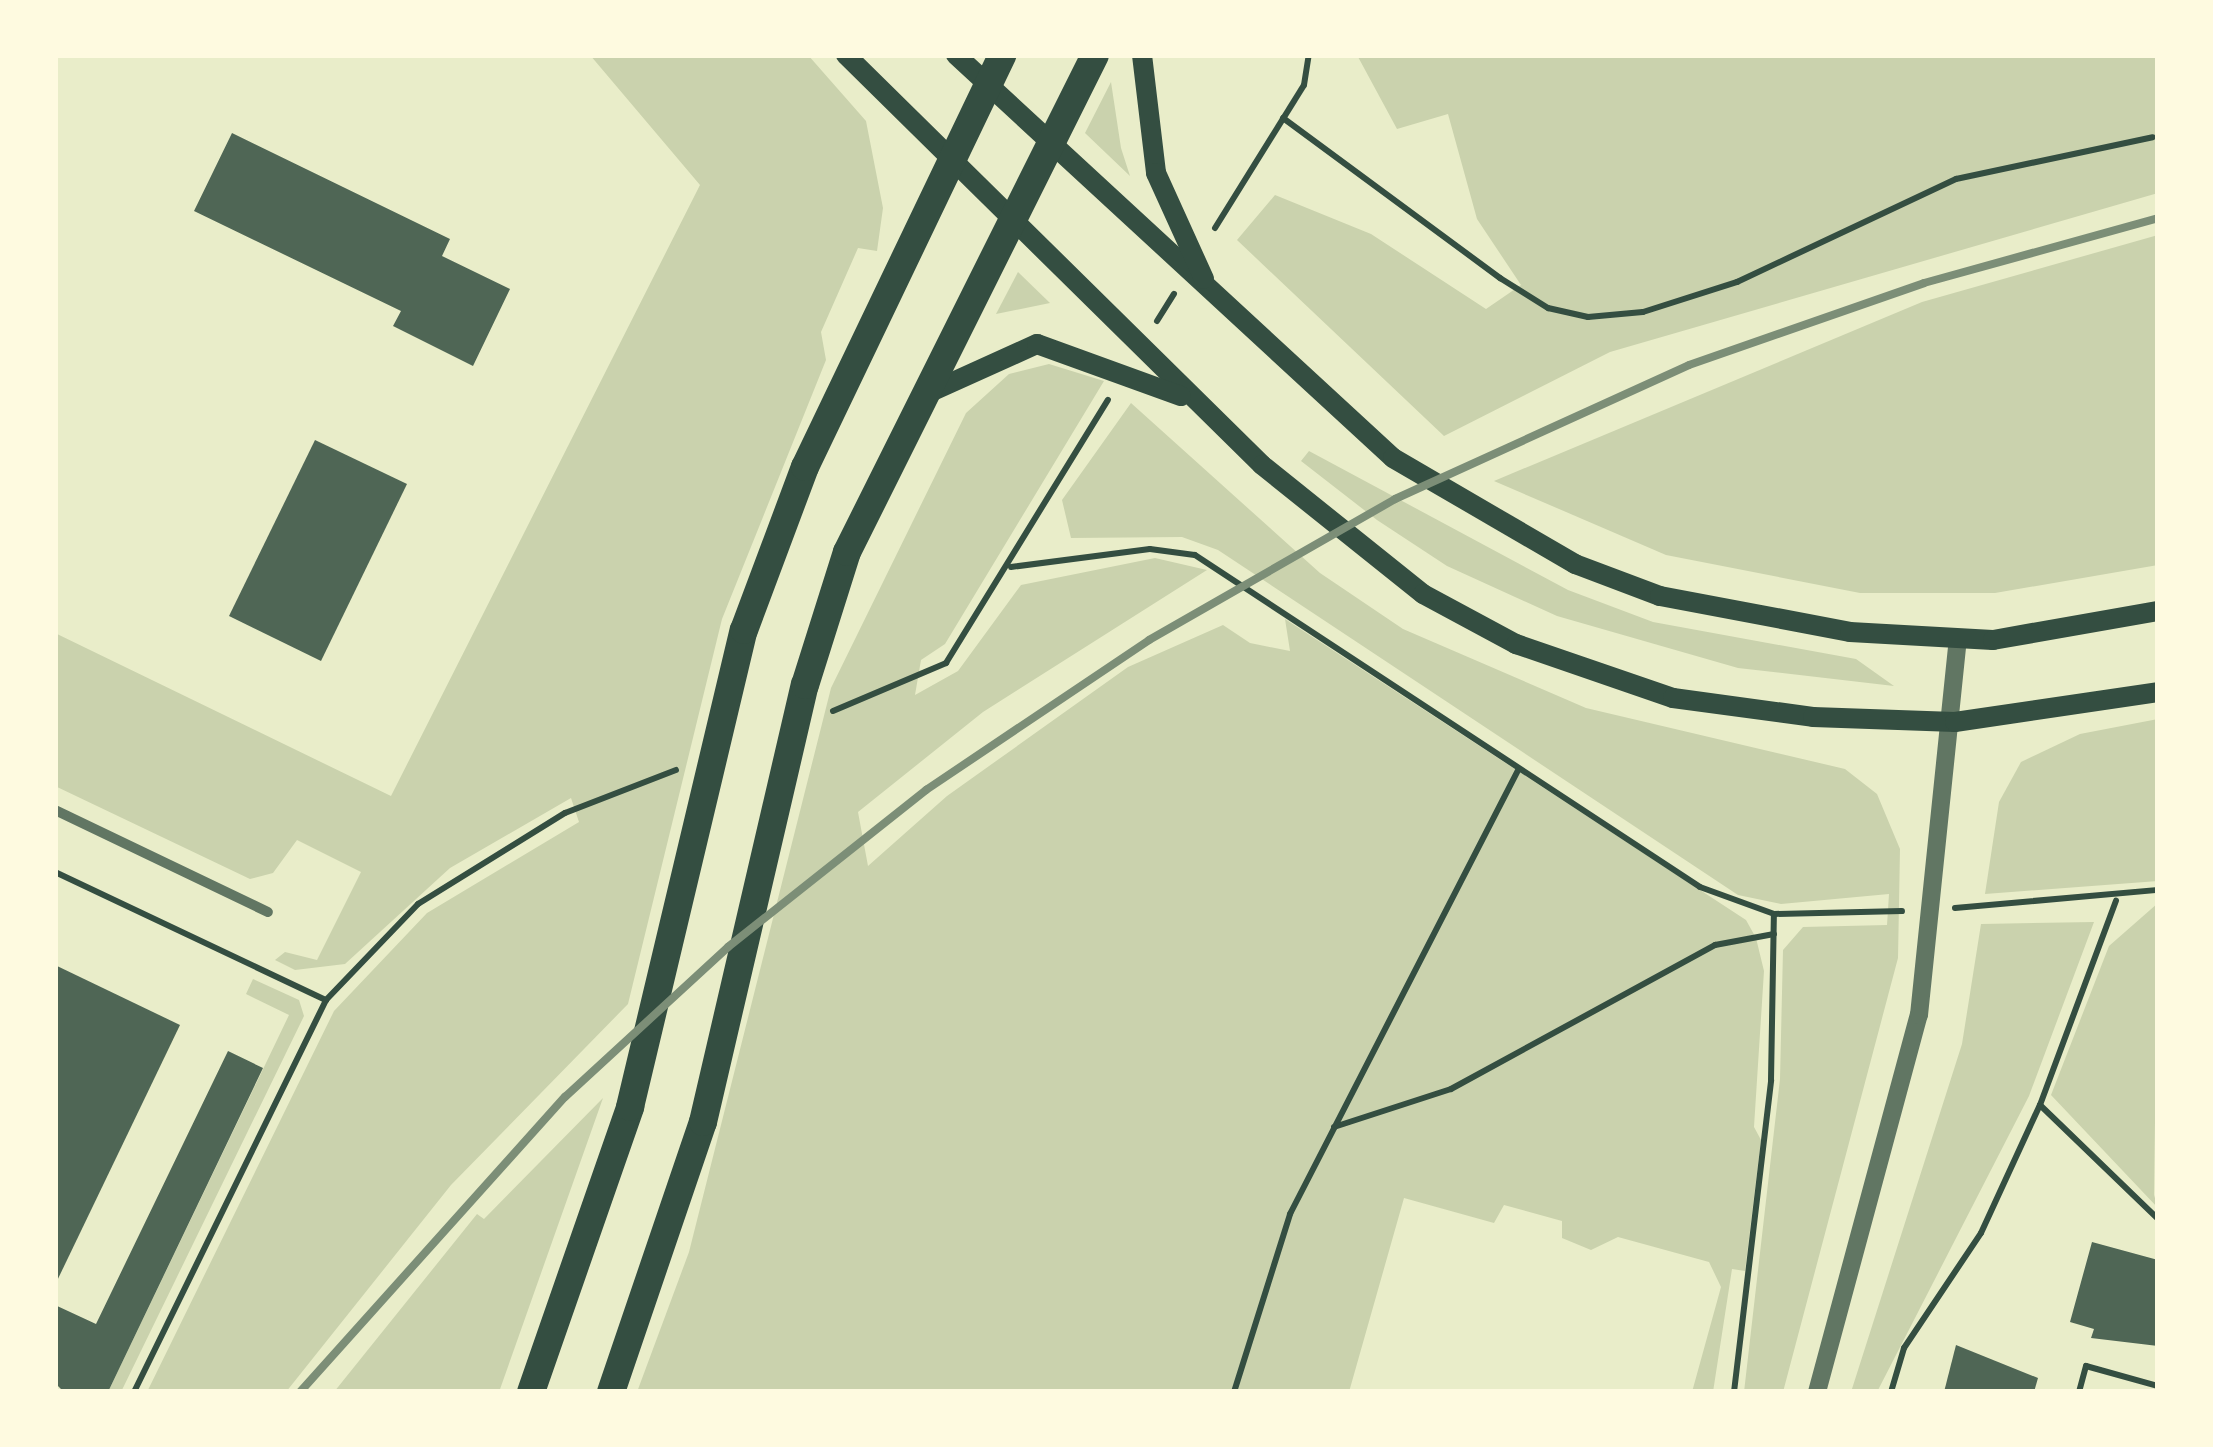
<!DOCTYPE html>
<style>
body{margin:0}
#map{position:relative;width:2213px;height:1447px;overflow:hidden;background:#e9edc9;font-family:Literata,serif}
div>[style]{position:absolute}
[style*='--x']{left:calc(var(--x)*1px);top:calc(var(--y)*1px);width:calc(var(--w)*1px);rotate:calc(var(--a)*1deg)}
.green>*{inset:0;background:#cad2ad}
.building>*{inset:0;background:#4f6655}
.path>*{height:6px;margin:-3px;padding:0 3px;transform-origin:3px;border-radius:3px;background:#344e41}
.minor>*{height:10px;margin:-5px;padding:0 5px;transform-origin:5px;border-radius:5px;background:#617663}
.tertiary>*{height:18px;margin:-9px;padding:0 9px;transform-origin:9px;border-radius:9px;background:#617663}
.secondary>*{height:20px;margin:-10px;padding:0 10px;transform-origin:10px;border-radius:10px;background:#344e41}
.trunk>*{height:28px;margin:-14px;padding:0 14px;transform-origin:14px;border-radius:14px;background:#344e41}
.rail>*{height:8px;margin:-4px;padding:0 4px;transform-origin:4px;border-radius:4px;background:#7c8e77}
span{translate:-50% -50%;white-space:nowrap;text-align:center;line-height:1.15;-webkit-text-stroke:10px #fefae0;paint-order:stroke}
.frame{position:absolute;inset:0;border:58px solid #fefae0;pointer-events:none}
</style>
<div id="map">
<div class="green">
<div style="clip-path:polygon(590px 55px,808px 55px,866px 121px,883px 208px,877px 251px,858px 248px,821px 332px,826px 360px,722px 619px,628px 1004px,451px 1185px,286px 1392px,147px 1392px,334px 1011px,427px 913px,579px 822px,571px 798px,450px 868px,345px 964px,295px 970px,275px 960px,285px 952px,317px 960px,361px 872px,297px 840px,273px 873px,250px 879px,55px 786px,55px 633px,391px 796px,700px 185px)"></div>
<div style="clip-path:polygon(1357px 55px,2158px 55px,2158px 193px,1610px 352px,1444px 436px,1237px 240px,1275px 195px,1371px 234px,1486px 309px,1521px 285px,1477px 219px,1448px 114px,1397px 129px)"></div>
<div style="clip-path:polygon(1111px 82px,1121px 148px,1130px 176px,1085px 133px)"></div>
<div style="clip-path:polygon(2158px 235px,2158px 565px,1995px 593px,1860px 593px,1666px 555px,1494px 481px,1922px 302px)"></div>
<div style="clip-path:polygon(1018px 272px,1050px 303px,996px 314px)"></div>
<div style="clip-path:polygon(1049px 364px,1104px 381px,945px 644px,921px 660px,915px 695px,958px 671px,1021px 585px,1155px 558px,1207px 570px,983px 712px,858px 812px,868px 866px,947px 796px,1128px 667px,1223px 625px,1250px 643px,1290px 651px,1285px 619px,1746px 920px,1756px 938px,1764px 971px,1754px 1127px,1761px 1140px,1745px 1271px,1732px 1269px,1713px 1392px,1692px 1392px,1721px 1287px,1709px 1262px,1618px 1237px,1591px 1250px,1562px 1238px,1562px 1221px,1504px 1205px,1494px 1223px,1404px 1198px,1349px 1392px,637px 1392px,689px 1252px,831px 688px,966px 413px,1009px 374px)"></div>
<div style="clip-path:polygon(1131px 403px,1320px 573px,1403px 629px,1586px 708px,1845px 769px,1877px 794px,1900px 849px,1898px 958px,1783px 1392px,1744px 1392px,1780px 1079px,1783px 950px,1803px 927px,1887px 925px,1889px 894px,1781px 904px,1738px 895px,1218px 550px,1182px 537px,1071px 538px,1062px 500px)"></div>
<div style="clip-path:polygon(1309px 451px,1568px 590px,1653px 622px,1856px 659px,1894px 686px,1738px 668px,1557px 616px,1447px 566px,1377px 520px,1301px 461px)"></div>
<div style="clip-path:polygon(2158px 719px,2158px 881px,1985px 894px,1999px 802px,2021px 762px,2080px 734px)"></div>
<div style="clip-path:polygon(2158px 903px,2154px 1195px,2158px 1208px,2051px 1095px,2109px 946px)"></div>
<div style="clip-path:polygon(2094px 922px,2029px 1096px,1877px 1392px,1851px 1392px,1962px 1044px,1981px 924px)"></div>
<div style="clip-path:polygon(253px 979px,299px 1000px,304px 1016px,121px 1392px,108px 1392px,289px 1015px,246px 994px)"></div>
<div style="clip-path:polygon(603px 1098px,499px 1392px,334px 1392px,477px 1214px,484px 1219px)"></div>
</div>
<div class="building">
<div style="clip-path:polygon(232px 133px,450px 239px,442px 256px,510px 289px,473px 366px,393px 326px,401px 311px,194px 211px)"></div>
<div style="clip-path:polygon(315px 440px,407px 484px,321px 661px,229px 616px)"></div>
<div style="clip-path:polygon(55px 965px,180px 1025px,55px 1285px)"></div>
<div style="clip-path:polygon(228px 1051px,263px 1068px,108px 1392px,64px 1392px,55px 1383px,55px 1305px,96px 1324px)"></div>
<div style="clip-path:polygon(2092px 1242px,2158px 1260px,2158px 1346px,2091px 1338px,2094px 1329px,2070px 1322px)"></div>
<div style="clip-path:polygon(1956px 1345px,2038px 1378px,2034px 1392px,1944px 1392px)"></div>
</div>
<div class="path">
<div style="--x:1283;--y:118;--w:270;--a:36.4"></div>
<div style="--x:1500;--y:278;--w:57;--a:32"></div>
<div style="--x:1548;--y:308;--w:41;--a:12.7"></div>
<div style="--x:1588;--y:317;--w:55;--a:-5.2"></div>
<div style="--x:1643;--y:312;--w:99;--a:-17.7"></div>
<div style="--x:1737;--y:282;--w:242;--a:-25.2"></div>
<div style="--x:1956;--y:179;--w:201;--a:-12"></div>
<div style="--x:1215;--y:228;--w:168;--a:-58.1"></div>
<div style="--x:1304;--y:85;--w:30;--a:-81"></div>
<div style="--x:1157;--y:321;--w:32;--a:-58"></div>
<div style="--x:1011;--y:567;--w:140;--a:-7.4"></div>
<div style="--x:1150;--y:549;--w:45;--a:7.6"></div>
<div style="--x:1195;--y:555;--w:604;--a:33.32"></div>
<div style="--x:1700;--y:887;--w:79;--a:20"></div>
<div style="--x:1774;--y:914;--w:128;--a:-1.3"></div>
<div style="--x:833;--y:711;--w:123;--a:-23"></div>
<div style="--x:946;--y:663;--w:309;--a:-58.4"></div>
<div style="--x:55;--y:872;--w:300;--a:25.3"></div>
<div style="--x:326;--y:1000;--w:133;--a:-46.2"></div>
<div style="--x:418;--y:904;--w:173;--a:-31.8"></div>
<div style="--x:565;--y:813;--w:119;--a:-21.2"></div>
<div style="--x:1955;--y:908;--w:204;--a:-5.1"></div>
<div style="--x:2040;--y:1105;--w:164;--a:44"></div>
<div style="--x:1334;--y:1127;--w:123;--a:-18"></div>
<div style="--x:1451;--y:1089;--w:301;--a:-28.6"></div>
<div style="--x:1715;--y:945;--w:60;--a:-10.6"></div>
<div style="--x:134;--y:1392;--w:436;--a:-63.9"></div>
<div style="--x:1234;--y:1392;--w:187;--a:-72.5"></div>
<div style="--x:1290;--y:1214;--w:499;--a:-62.8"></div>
<div style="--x:1734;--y:1392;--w:314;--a:-83.2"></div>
<div style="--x:1771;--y:1080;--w:166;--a:-89"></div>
<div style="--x:1891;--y:1392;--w:46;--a:-73.5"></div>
<div style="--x:1904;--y:1348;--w:138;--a:-56.2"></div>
<div style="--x:1981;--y:1233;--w:141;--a:-65.3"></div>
<div style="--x:2040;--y:1105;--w:218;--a:-69.6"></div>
<div style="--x:2079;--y:1392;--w:27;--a:-75"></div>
<div style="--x:2086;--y:1366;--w:75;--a:15.5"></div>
</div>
<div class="minor">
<div style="--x:55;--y:810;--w:236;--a:25.6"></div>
</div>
<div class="tertiary">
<div style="--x:1817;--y:1392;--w:391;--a:-74.9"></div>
<div style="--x:1919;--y:1015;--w:377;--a:-84.1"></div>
</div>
<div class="secondary">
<div style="--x:846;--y:55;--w:584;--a:44.58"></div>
<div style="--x:1262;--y:465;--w:206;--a:38.7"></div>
<div style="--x:1423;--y:594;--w:106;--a:28.3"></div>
<div style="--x:1516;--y:644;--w:166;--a:19"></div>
<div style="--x:1673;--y:698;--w:141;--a:7.7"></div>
<div style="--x:1813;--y:717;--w:142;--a:2"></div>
<div style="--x:1955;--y:722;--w:205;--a:-8.4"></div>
<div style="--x:956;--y:55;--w:594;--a:42.68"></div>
<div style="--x:1393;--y:458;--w:211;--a:30.2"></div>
<div style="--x:1575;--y:564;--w:91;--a:20.6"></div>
<div style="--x:1660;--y:596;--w:193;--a:10.7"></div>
<div style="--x:1850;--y:632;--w:143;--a:3.2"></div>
<div style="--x:1993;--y:640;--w:168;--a:-10"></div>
<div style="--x:1142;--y:55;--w:119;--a:83.2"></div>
<div style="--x:1156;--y:173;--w:116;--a:65.6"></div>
<div style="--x:924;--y:395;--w:124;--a:-24.3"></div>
<div style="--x:1037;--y:344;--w:153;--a:19.9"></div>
</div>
<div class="trunk">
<div style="--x:531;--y:1392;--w:302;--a:-70.8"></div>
<div style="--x:630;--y:1107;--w:490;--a:-76.6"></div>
<div style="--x:744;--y:630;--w:174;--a:-69.5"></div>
<div style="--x:805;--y:467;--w:457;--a:-64.4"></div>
<div style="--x:611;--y:1392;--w:285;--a:-71.2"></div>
<div style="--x:703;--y:1122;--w:449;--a:-76.9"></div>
<div style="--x:805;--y:685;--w:139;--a:-72.5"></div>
<div style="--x:847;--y:552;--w:555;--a:-63.48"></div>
</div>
<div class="rail">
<div style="--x:300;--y:1392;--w:397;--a:-48.1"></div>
<div style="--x:565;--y:1097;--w:222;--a:-42.6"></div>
<div style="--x:728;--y:947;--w:253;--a:-38.4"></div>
<div style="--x:926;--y:790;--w:269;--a:-33.9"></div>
<div style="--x:1149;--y:640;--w:284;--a:-29.8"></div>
<div style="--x:1395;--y:499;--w:323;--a:-24.5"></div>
<div style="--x:1689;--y:365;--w:249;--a:-19.2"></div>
<div style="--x:1924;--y:283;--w:243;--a:-15.5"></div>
</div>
<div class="frame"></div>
</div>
